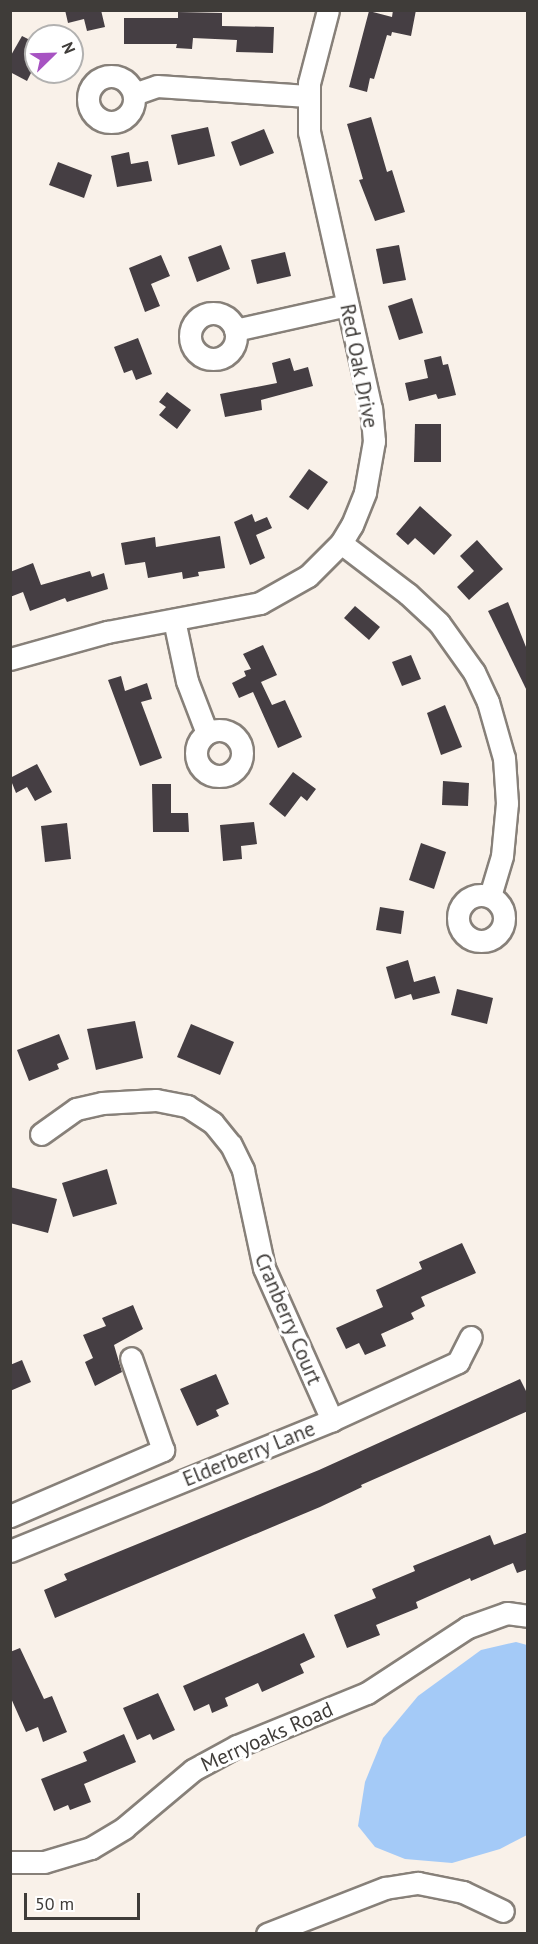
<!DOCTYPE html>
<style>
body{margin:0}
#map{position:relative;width:538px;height:1944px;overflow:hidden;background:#f9f1e9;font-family:"PT Sans",sans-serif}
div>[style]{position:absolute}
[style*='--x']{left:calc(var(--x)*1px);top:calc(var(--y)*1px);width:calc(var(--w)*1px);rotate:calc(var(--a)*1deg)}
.water>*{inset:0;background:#a4caf7}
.building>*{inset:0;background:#453e43}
.roads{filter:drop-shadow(2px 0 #878079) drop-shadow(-2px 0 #878079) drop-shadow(0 2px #878079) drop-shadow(0 -2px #878079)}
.minor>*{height:21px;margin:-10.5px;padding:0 10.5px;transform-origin:10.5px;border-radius:10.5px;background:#fff}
.minor>.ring{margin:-10.5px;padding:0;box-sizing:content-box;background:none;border:21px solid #fff;border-radius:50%}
span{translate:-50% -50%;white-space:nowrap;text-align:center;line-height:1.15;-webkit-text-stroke:6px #fff;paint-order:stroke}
.street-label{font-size:21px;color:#3f3c39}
.frame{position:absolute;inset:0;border:12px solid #3f3c39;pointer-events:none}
.north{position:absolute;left:24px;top:24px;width:60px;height:60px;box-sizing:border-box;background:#fff;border:2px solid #b2b1b0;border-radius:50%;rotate:67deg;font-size:16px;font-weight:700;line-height:24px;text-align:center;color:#3f3c39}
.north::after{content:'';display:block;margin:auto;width:21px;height:27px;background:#a753c2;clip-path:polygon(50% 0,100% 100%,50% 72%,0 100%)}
.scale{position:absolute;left:24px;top:1893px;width:116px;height:27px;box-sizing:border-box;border:3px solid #3f3c39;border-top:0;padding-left:8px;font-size:18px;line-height:21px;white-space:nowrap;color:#3f3c39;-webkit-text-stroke:4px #fff;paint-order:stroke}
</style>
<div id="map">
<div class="water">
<div style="clip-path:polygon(516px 1642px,527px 1645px,527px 1835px,500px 1849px,452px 1863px,405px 1859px,375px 1847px,358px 1826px,365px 1782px,383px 1738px,418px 1696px,481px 1650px)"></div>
</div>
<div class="building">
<div style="clip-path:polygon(65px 10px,101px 10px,105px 27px,87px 31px,84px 19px,68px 23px)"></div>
<div style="clip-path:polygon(393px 10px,416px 10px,411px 36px,392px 32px,391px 36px,387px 35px,374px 79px,370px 78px,367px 92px,349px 87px,369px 11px,392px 17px)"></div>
<div style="clip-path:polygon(178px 12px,222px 13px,222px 26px,274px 27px,273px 53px,236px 52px,237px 40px,193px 38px,192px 49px,176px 48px,177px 44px,124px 44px,124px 18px,178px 18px)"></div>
<div style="clip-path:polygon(22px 36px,36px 43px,36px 63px,27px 81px,10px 72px,10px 57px)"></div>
<div style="clip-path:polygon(371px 117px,387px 172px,392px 170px,405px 212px,375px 221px,359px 180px,363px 179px,347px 124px)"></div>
<div style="clip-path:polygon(208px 127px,215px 156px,178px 165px,171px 135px)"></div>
<div style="clip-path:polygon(264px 129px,274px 153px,240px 166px,231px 142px)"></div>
<div style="clip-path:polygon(129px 152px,131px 164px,148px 161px,152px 181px,117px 187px,111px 156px)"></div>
<div style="clip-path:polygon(58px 162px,92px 175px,84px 198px,49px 185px)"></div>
<div style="clip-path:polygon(221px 245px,230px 269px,197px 282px,188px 257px)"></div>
<div style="clip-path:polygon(399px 245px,406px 280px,383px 284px,376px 249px)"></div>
<div style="clip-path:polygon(285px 252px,291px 276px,257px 284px,251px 260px)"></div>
<div style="clip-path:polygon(161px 255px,170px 276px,151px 284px,160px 306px,145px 312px,129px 268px)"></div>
<div style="clip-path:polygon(412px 298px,423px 333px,399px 340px,388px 306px)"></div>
<div style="clip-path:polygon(138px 338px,152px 374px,136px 380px,132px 370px,124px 373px,114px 347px)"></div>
<div style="clip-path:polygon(441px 356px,443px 365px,448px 364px,456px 395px,438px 399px,436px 394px,409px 401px,405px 383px,428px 378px,424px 360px)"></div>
<div style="clip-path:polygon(290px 358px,294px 371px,308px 367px,313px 386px,261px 400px,262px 410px,225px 417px,220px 394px,277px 383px,272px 363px)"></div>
<div style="clip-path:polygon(167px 392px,191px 410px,177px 429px,159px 415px,166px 407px,159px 402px)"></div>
<div style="clip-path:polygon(415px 424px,441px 424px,441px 462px,414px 462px)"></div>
<div style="clip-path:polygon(309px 469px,328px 482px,308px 510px,289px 497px)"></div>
<div style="clip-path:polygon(420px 506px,452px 535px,434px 555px,415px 538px,408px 545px,396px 534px)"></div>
<div style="clip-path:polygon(252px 514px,255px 522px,267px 517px,272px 528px,256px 535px,265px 558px,250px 565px,234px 522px)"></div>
<div style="clip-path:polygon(220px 536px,225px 568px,198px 572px,199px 576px,183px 579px,182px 572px,148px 578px,145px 562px,125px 565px,121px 543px,155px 537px,156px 547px)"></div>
<div style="clip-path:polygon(477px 540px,503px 569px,469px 600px,457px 587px,474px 571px,460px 556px)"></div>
<div style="clip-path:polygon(33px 563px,41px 585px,90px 571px,92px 577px,104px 573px,108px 589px,67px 602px,65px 598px,30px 611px,23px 592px,10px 597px,10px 572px)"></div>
<div style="clip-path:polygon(508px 602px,528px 652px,528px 693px,488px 611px)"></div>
<div style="clip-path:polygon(355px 606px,380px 627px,369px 640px,344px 618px)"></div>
<div style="clip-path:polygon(263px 645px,277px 675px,261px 682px,272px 705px,285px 700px,302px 737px,278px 748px,253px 692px,239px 698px,232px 683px,246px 676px,244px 671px,251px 669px,243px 654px)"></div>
<div style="clip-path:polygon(411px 655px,421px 679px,402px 686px,392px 662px)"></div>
<div style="clip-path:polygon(121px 676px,125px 691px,147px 683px,152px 699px,141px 702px,162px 758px,140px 766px,108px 680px)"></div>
<div style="clip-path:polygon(445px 705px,462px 747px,441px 755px,427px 713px)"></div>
<div style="clip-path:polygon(37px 764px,52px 792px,35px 801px,27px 787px,16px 793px,10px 778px)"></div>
<div style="clip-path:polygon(293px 772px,316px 789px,307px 801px,301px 796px,285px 817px,269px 804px)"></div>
<div style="clip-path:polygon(443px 781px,469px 783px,468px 806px,442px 805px)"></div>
<div style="clip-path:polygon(152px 784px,171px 784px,171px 813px,188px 813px,189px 832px,153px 832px)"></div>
<div style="clip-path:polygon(254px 822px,257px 844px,241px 846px,242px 859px,223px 861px,220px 825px)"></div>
<div style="clip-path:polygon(67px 823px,71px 859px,45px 862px,41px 826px)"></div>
<div style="clip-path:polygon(421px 843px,446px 852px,434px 889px,409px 880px)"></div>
<div style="clip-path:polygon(380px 907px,404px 911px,401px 934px,376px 930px)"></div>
<div style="clip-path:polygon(408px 960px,414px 982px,435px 976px,440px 993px,413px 1000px,411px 994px,395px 999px,386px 967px)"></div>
<div style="clip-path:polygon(457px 989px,493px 998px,487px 1024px,451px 1015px)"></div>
<div style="clip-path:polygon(135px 1021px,143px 1058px,96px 1070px,87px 1029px)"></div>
<div style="clip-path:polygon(191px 1024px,234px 1042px,220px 1075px,177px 1057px)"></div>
<div style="clip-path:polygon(59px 1034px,69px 1059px,57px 1064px,59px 1069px,29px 1081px,17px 1050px)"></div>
<div style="clip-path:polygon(107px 1169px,117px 1204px,73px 1217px,62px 1183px)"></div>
<div style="clip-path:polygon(10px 1187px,57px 1199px,48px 1233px,10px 1223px)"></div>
<div style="clip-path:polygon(462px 1243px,476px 1273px,421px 1297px,425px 1306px,411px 1313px,414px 1319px,381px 1334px,386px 1346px,365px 1355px,359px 1343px,346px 1349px,336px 1328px,383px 1307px,376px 1290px,422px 1269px,419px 1262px)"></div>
<div style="clip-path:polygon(133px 1305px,143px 1329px,114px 1345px,122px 1372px,95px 1386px,85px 1362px,93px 1358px,83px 1335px,106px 1326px,102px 1318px)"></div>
<div style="clip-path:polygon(22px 1360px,31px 1382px,10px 1391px,10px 1365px)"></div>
<div style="clip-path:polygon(216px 1374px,229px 1404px,216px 1410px,219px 1416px,197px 1426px,180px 1389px)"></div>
<div style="clip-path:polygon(520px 1379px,528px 1395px,528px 1411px,361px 1485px,362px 1487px,320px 1507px,55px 1618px,44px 1590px,67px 1580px,64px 1574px,319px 1470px)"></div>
<div style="clip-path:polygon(528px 1532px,528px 1569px,517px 1573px,513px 1563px,471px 1581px,470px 1578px,416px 1602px,418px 1608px,376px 1625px,380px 1635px,347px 1648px,334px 1615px,376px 1598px,372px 1589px,415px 1571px,413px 1566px,490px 1535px,494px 1545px)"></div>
<div style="clip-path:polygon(304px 1633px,315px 1657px,300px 1664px,304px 1673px,262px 1692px,258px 1683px,225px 1698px,228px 1706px,212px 1713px,209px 1704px,194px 1711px,183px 1686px)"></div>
<div style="clip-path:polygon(20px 1648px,44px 1699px,52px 1696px,67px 1732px,43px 1742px,38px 1727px,26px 1732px,10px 1696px,10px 1652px)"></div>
<div style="clip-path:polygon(158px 1693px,175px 1730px,153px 1740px,150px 1734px,137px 1740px,123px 1708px)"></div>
<div style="clip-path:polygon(124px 1734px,136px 1762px,84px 1784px,91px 1802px,70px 1810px,68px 1805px,54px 1811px,41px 1779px,87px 1761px,83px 1752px)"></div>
</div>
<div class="roads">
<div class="minor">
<div class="ring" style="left:88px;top:76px;width:25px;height:25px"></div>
<div style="--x:134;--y:94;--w:24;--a:-19"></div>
<div style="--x:157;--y:86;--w:151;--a:3.8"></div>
<div class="ring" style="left:190px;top:313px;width:25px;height:25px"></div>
<div style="--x:235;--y:330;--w:115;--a:-12.6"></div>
<div style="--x:341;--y:543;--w:84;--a:37.3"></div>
<div style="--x:408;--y:594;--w:42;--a:43.1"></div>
<div style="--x:439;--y:623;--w:60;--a:54.5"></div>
<div style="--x:474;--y:672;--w:33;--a:65"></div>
<div style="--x:488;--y:702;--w:58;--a:74.1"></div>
<div style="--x:504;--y:758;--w:45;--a:86.2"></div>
<div style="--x:507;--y:803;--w:53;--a:95.4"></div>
<div style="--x:502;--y:856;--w:42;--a:106.7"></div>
<div style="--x:174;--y:620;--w:62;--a:78"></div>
<div style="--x:187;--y:681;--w:56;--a:69"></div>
<div style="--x:10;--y:659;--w:101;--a:-15.6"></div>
<div style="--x:107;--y:632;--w:156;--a:-10.7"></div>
<div style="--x:260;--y:603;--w:55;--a:-29.4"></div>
<div style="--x:308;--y:576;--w:47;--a:-45"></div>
<div style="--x:341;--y:543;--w:21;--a:-59"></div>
<div style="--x:352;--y:525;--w:35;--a:-68"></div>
<div style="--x:365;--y:492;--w:52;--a:-80"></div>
<div style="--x:374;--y:441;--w:32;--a:-95"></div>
<div style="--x:371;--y:409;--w:284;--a:-102.6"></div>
<div style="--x:309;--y:132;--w:49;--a:-90"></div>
<div style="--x:309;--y:83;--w:75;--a:-75.4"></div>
<div class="ring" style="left:196px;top:730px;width:25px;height:25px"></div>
<div class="ring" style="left:458px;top:895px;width:25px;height:25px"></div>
<div style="--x:41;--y:1134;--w:43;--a:-35.5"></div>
<div style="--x:76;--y:1109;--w:27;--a:-13"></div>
<div style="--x:102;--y:1103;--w:54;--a:-3.2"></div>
<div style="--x:156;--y:1100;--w:32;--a:11"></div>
<div style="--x:187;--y:1106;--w:31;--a:33"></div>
<div style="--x:213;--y:1123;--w:28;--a:51"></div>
<div style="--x:231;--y:1145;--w:28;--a:64"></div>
<div style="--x:243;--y:1170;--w:100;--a:77.9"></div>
<div style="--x:264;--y:1268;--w:167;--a:65.9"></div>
<div style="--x:10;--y:1516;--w:167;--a:-23.3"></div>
<div style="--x:163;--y:1450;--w:97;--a:-109.2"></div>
<div style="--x:10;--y:1551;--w:348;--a:-22.1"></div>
<div style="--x:332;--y:1420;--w:139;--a:-24.7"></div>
<div style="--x:458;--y:1362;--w:28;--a:-63"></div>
<div style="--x:12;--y:1862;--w:32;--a:0"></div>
<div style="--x:44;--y:1862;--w:49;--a:-16.6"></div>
<div style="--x:91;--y:1848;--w:39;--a:-31"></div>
<div style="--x:124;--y:1828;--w:90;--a:-40"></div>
<div style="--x:193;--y:1770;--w:50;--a:-28.6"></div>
<div style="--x:237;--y:1746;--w:140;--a:-22.2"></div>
<div style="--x:367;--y:1693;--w:121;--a:-33.2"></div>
<div style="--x:468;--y:1627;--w:41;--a:-19.7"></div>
<div style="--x:507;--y:1613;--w:21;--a:8"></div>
<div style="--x:267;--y:1934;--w:127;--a:-21.3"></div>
<div style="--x:385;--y:1888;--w:33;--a:-9"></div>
<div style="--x:418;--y:1883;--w:46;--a:11.3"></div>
<div style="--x:463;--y:1892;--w:44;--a:25.4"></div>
</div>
</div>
<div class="street-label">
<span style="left:359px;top:366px;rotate:79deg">Red Oak Drive</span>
<span style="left:288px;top:1319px;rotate:67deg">Cranberry Court</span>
<span style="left:249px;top:1454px;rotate:-22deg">Elderberry Lane</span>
<span style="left:267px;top:1737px;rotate:-24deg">Merryoaks Road</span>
</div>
<div class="frame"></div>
<div class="north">N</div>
<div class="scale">50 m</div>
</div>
